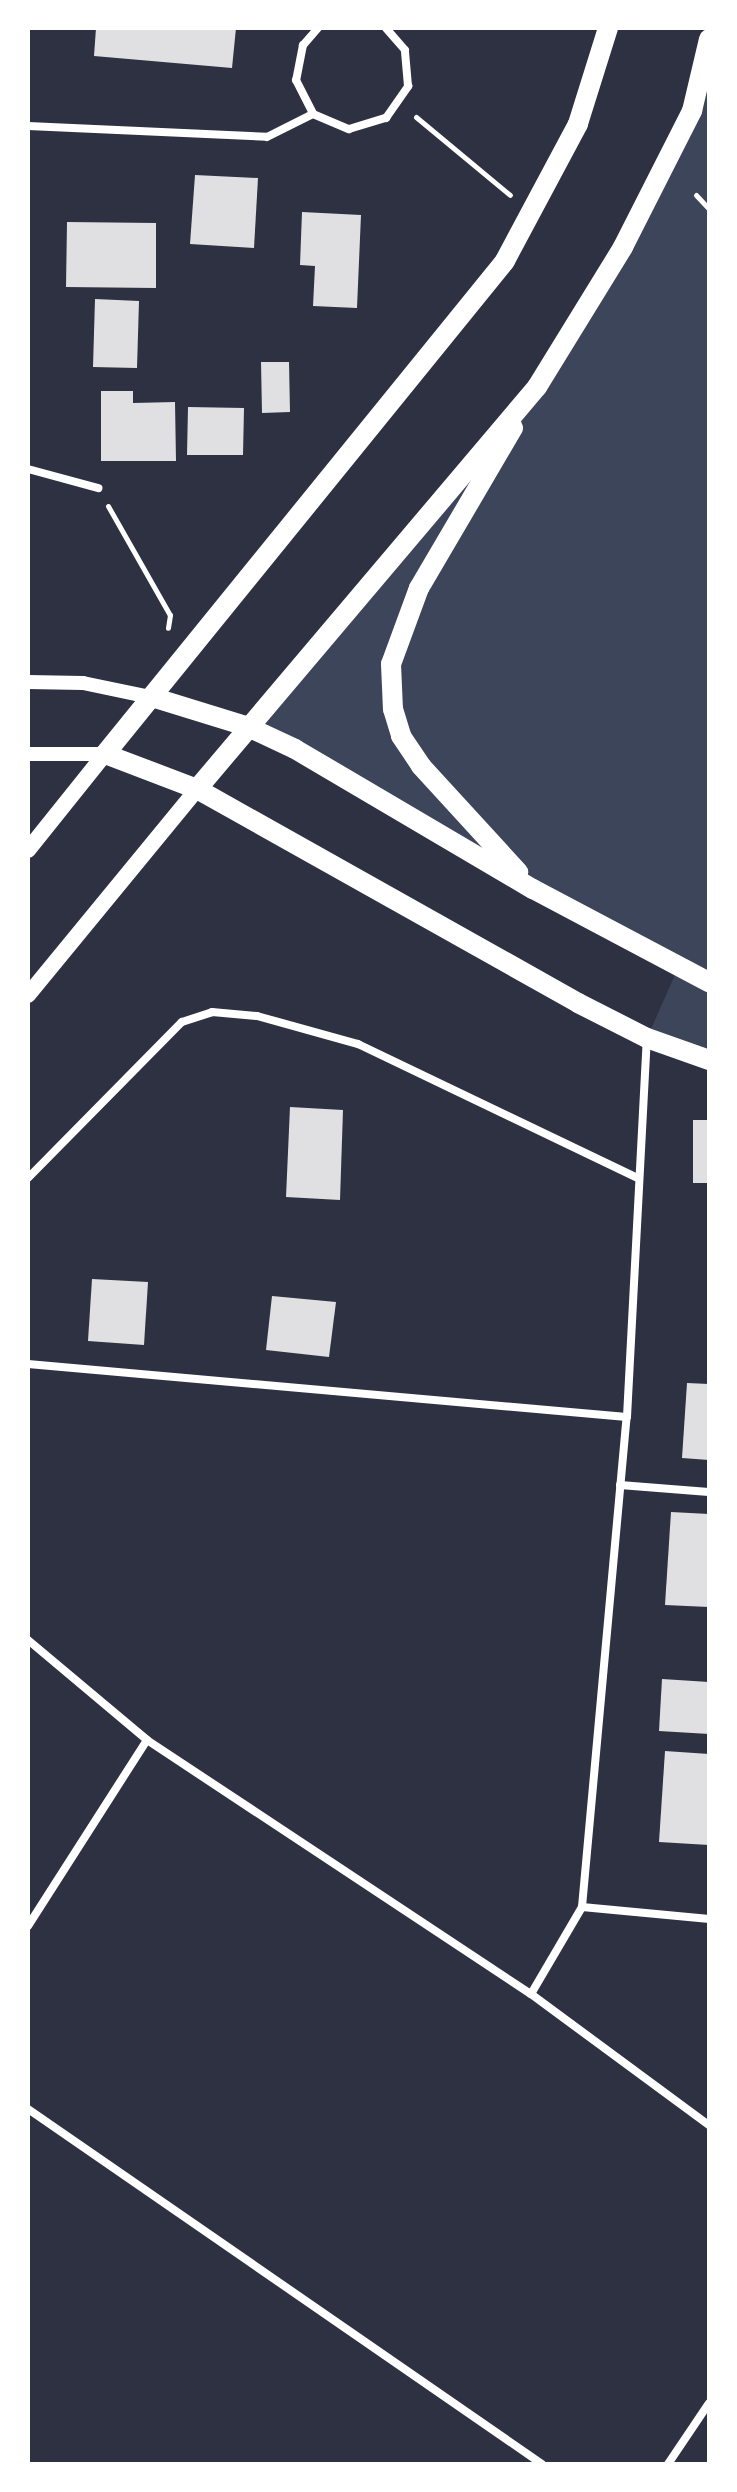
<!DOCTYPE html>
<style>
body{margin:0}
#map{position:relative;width:737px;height:2492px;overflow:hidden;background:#2d3142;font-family:"Fira Sans Condensed",sans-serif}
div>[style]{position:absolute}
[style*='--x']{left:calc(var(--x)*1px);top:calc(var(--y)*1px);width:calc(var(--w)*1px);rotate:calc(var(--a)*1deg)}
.green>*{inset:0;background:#3c4559}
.building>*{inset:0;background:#e0e0e3}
.path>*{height:5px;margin:-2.5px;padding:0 2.5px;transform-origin:2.5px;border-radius:2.5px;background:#fff}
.minor>*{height:8px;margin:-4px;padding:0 4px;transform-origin:4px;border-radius:4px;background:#fff}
.tertiary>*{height:14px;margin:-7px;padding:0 7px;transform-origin:7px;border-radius:7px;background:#fff}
.secondary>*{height:16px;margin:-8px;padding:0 8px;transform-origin:8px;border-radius:8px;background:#fff}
.primary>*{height:20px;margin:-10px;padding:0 10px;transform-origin:10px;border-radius:10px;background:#fff}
span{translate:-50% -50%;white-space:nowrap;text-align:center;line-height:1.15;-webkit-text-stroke:6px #fff;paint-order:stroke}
.frame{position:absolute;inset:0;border:30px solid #fff;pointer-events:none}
</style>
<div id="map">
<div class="green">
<div style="clip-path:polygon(709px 39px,709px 1060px,647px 1038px,678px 968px,246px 726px,537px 387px,692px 111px)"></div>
</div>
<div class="building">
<div style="clip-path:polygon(96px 28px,236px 28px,232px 68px,94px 56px)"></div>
<div style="clip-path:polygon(195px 175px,258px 178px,254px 248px,190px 244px)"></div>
<div style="clip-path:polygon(302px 212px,361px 215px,357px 308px,313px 306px,315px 266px,300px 265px)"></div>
<div style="clip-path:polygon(67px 222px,156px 223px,156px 288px,66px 287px)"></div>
<div style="clip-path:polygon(95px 299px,139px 301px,137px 368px,93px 367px)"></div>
<div style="clip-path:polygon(261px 362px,289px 362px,290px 412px,262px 413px)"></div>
<div style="clip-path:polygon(101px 391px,133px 391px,133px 403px,175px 402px,176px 461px,101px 461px)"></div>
<div style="clip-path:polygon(188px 407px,244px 408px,243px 455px,187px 455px)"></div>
<div style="clip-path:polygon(290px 1107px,343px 1110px,340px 1200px,286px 1197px)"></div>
<div style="clip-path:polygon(693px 1120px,709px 1120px,709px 1183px,693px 1183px)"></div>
<div style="clip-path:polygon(92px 1279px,148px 1282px,144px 1345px,88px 1341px)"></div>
<div style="clip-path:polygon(272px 1296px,336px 1302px,329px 1357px,266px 1350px)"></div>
<div style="clip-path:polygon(687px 1383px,709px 1384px,709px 1460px,682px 1458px)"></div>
<div style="clip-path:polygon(671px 1512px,709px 1514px,709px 1607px,665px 1605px)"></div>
<div style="clip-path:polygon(662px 1679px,709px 1682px,709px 1734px,659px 1731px)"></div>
<div style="clip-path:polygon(665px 1751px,709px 1754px,709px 1845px,659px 1842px)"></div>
</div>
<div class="path">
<div style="--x:416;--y:117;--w:122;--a:39.7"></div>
<div style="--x:696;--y:195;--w:19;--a:47"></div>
<div style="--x:108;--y:506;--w:125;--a:60.4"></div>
<div style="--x:170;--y:615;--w:13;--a:99"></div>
</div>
<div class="minor">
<div style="--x:318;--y:28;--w:23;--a:131"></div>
<div style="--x:303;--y:45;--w:36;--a:101"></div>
<div style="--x:296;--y:80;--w:38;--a:63"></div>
<div style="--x:313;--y:114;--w:39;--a:23"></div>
<div style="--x:349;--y:129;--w:39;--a:-17"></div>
<div style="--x:386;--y:118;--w:39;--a:-55"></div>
<div style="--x:408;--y:86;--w:36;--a:-95"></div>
<div style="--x:405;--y:50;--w:29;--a:-131"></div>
<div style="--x:28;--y:126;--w:239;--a:2.6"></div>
<div style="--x:267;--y:137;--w:51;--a:-26.6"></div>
<div style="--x:28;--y:469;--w:73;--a:15.2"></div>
<div style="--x:28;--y:1178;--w:219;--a:-45.4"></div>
<div style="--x:182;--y:1022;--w:32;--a:-18"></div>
<div style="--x:212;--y:1012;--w:45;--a:5.1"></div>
<div style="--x:257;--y:1016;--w:105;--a:15.5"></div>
<div style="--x:358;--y:1044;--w:308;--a:25.6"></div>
<div style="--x:28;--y:1364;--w:601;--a:5.06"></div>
<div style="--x:620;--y:1485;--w:89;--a:4.5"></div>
<div style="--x:28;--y:1640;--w:155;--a:40"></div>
<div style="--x:147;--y:1740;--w:460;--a:33.5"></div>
<div style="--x:531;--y:1994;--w:221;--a:36.4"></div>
<div style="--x:582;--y:1907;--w:128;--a:5.4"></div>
<div style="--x:28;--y:1926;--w:221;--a:-57.4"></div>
<div style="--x:531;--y:1994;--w:101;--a:-59.6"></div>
<div style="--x:582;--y:1907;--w:492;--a:-84.8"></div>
<div style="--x:627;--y:1417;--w:379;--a:-87"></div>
<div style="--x:28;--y:2109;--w:625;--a:34.63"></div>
<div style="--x:668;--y:2464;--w:73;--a:-56.1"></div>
</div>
<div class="tertiary">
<div style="--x:28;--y:682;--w:55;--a:1"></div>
<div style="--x:83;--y:683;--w:74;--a:11.8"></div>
<div style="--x:28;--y:754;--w:77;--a:0"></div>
</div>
<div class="secondary">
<div style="--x:28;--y:850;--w:123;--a:-51.3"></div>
<div style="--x:28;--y:995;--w:266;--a:-50.6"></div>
</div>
<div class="primary">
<div style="--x:608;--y:28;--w:101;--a:107.4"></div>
<div style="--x:578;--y:124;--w:155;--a:118.1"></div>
<div style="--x:505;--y:261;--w:635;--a:129.05"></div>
<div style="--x:105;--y:754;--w:98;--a:20.8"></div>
<div style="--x:197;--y:789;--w:437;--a:29.3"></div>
<div style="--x:578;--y:1003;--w:77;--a:26.9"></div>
<div style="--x:647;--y:1038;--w:66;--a:19.5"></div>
<div style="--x:513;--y:428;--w:186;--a:120.4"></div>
<div style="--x:419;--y:588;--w:81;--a:110.2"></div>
<div style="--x:391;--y:664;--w:45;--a:87.5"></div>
<div style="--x:393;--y:709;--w:28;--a:73"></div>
<div style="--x:401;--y:736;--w:36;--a:56"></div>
<div style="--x:421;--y:766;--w:144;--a:47.5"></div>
<div style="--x:155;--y:698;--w:95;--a:17.1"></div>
<div style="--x:246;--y:726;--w:54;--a:25.1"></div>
<div style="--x:295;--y:749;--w:276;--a:30.5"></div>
<div style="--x:533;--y:889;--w:199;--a:27.9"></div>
<div style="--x:197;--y:789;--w:527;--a:-49.78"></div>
<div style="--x:537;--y:387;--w:164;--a:-58.4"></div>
<div style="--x:623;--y:247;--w:153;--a:-63.1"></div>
<div style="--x:692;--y:111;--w:74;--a:-76.7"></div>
</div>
<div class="frame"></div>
</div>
